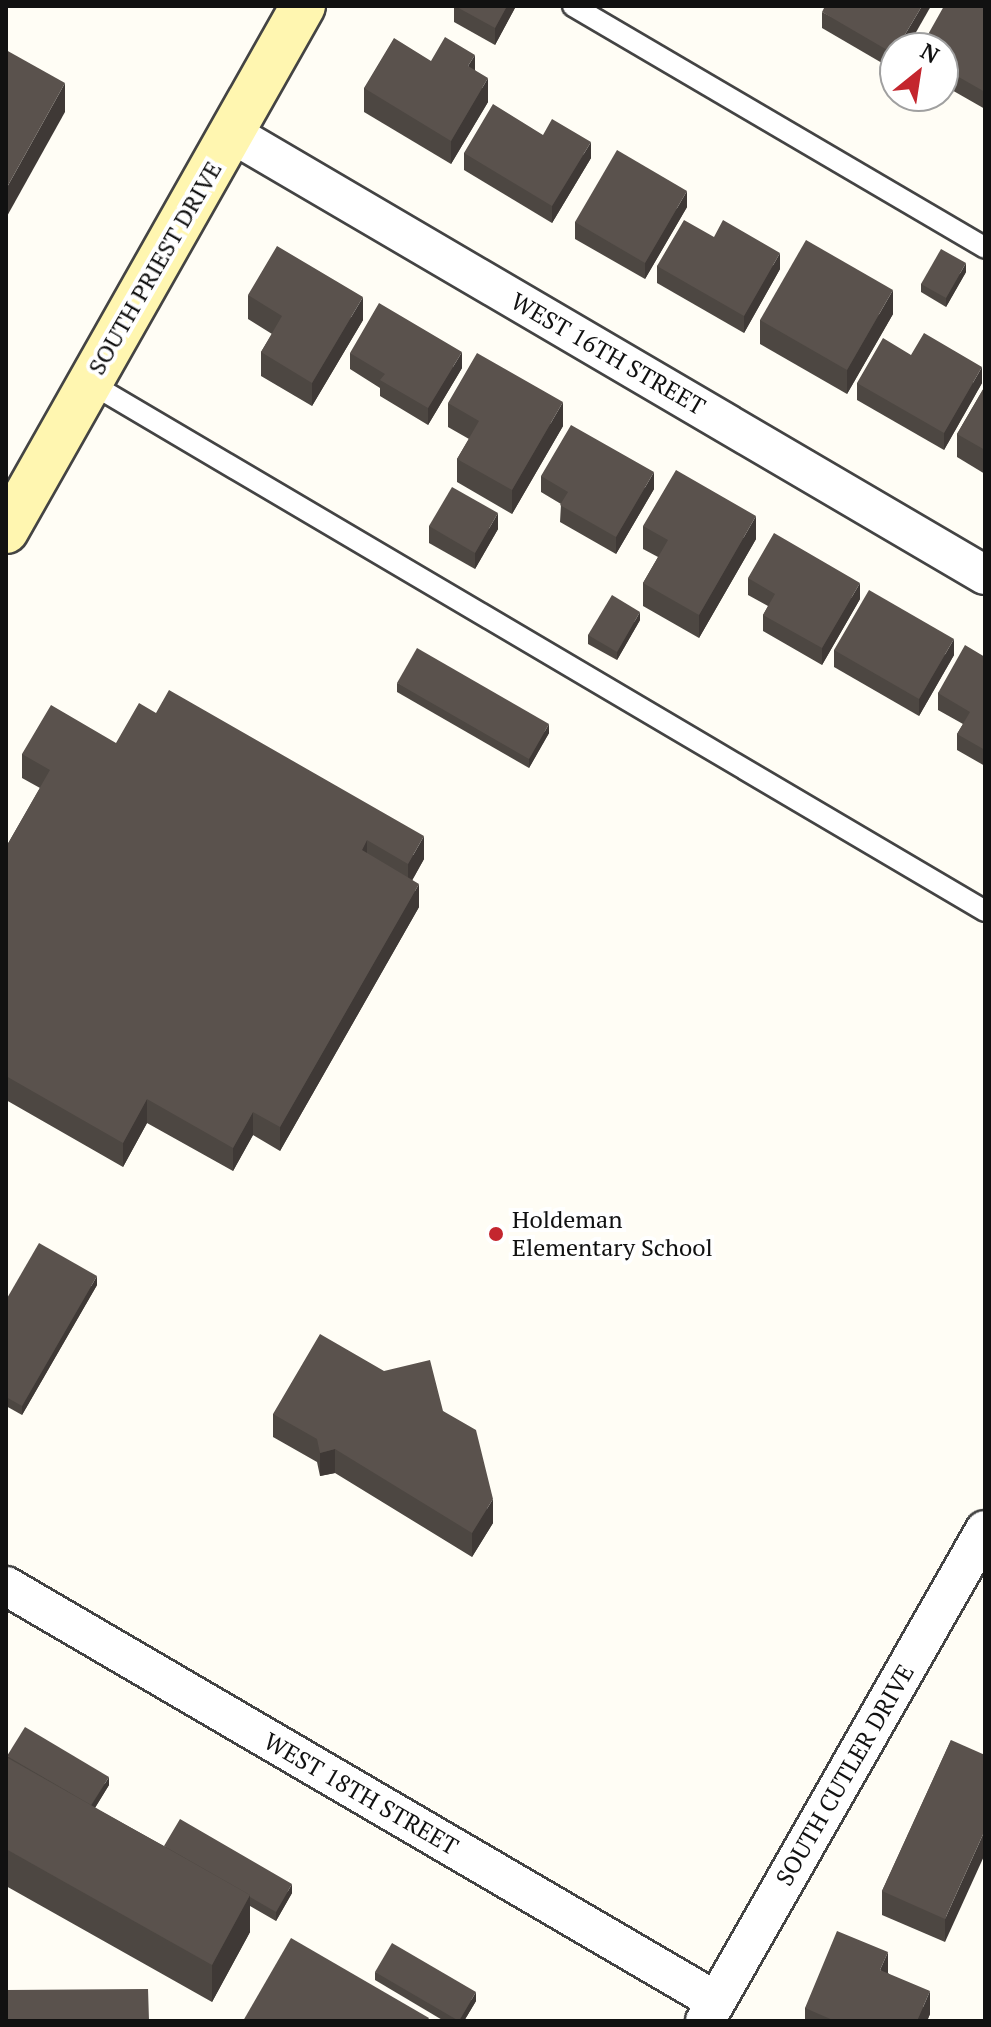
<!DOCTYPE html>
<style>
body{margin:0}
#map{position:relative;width:991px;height:2027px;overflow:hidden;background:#fffdf5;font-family:"PT Serif",serif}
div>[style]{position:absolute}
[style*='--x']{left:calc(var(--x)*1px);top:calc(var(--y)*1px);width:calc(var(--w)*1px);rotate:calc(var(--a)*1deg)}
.roads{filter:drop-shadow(2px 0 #444) drop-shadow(-2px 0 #444) drop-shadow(0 2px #444) drop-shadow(0 -2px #444)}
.service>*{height:20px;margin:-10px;padding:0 10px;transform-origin:10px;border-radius:10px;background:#fff}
.minor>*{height:38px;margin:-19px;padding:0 19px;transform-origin:19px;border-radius:19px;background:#fff}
.secondary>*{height:44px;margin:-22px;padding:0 22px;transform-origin:22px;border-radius:22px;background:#fff6b0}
.wall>*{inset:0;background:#4d4742}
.shaded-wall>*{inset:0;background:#3f3936}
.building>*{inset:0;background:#5a524d}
.dots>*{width:22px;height:22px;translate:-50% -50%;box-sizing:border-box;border:4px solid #fff;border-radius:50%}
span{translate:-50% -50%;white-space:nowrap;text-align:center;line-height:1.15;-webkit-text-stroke:8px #fff;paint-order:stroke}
.street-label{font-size:24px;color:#111}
.poi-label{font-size:24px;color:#111}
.left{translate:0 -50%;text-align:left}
.frame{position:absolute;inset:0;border:8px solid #111;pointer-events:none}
.north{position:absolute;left:879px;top:32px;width:80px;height:80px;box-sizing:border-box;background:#fff;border:2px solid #a0a0a0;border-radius:50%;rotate:30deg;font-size:22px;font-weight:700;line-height:32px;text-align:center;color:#111}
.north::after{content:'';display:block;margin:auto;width:28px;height:36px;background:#c4262e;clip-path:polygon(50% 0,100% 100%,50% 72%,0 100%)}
</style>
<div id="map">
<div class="roads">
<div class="service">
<div style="--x:573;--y:6;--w:478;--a:30.4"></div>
<div style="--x:90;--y:383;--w:1039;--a:30.54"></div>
</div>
<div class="minor">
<div style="--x:231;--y:133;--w:874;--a:30.38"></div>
<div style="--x:6;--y:1586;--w:822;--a:30.31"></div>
<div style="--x:705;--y:2021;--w:565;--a:-60.31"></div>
</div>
<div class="secondary">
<div style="--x:6;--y:531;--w:603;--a:-60.5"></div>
</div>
</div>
<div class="wall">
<div style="clip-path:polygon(454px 6px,516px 6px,495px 45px,454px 22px)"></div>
<div style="clip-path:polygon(985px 6px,985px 109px,943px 85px,943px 48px,926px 48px,926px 38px)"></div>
<div style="clip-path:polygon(822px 12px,895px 48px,894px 70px,822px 28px)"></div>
<div style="clip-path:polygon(475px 70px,488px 102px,451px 164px,364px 112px,364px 88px)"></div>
<div style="clip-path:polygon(543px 135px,591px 158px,552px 223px,464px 170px,464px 153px)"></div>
<div style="clip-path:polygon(687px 207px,645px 279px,575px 239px,575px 222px)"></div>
<div style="clip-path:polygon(714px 237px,780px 269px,744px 333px,657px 283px,657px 266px)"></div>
<div style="clip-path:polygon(966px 272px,946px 307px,921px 292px,921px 284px)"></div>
<div style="clip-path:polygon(248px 295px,363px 320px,312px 406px,261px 376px,261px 352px,272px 334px,248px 319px)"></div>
<div style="clip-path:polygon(893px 314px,847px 394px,760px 344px,760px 320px)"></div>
<div style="clip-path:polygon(350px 353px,462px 368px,428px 425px,380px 396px,380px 388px,350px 369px)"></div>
<div style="clip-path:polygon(857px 383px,982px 383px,944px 450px,857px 400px)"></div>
<div style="clip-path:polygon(985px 386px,985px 474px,957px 457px,957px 434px)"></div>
<div style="clip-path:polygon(448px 403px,563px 426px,512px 514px,457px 482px,457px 459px,469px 439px,448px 427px)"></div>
<div style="clip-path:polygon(541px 476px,654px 489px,616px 554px,560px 522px,561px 504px,541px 492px)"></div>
<div style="clip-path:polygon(429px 526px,498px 529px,475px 569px,429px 543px)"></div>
<div style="clip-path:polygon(643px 526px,756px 539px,699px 638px,643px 606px,643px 583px,658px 557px,643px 549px)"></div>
<div style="clip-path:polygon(748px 578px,860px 599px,822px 665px,763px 631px,763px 615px,768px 606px,748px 595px)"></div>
<div style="clip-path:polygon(640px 620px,617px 660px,588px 644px,588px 635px)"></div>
<div style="clip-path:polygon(834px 650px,954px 655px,919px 716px,834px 667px)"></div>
<div style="clip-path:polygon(985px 657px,985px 766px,957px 750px,957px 734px,963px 724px,938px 710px,938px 693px)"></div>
<div style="clip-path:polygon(397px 683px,549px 733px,529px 768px,397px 692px)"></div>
<div style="clip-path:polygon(116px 743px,424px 859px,412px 880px,419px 907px,280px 1151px,253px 1135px,233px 1171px,147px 1123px,123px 1167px,6px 1100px,6px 847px,40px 788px,22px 778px,22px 754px)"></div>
<div style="clip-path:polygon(97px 1285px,22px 1415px,6px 1406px,6px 1300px)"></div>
<div style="clip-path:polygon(443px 1411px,493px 1523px,472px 1557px,335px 1473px,320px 1476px,317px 1462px,273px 1437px,273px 1414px)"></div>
<div style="clip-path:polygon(951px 1740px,945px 1942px,882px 1915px,882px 1891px)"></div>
<div style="clip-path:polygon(7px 1756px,109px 1785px,95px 1808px,164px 1846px,292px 1893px,276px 1921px,250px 1906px,250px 1932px,212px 2002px,6px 1886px,6px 1757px,7px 1758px)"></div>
<div style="clip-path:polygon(375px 1972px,476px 2001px,464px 2021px,444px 2021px,375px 1980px)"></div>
<div style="clip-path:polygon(888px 1973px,930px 2014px,927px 2021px,805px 2021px,805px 2008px)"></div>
</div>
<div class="shaded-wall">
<div style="clip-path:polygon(507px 6px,516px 6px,495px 45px,495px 28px)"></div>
<div style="clip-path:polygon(922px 6px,931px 6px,907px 48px,897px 48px)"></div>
<div style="clip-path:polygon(475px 55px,475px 78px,468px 66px)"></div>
<div style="clip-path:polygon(488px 78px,488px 102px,451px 164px,451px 141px)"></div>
<div style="clip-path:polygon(65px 83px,65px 112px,6px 218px,6px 189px)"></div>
<div style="clip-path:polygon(591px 142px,591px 158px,552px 223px,552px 206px)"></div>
<div style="clip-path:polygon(687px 191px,687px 207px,645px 279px,645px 263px)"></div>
<div style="clip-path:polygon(780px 253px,780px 269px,744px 333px,744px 316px)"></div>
<div style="clip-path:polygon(966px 263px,966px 272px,946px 307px,946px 298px)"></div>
<div style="clip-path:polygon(893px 290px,893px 314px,847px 394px,847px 370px)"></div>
<div style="clip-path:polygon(363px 297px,363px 320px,312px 406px,312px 383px)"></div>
<div style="clip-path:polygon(462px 352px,462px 368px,428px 425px,428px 408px)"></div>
<div style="clip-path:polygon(982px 367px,982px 383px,944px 450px,944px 433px)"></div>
<div style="clip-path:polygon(563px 402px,563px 426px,512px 514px,512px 490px)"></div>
<div style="clip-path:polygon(654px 472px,654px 489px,616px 554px,616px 537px)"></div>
<div style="clip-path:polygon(498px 513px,498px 529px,475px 569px,475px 553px)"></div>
<div style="clip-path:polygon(756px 516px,756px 539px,699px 638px,699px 615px)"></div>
<div style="clip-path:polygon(860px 583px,860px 599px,822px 665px,822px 648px)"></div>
<div style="clip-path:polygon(640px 612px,640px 620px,617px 660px,617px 652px)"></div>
<div style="clip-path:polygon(954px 639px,954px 655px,919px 716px,919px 699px)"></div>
<div style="clip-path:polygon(549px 724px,549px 733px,529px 768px,529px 759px)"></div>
<div style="clip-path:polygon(424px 836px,424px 859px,408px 888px,408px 864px)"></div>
<div style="clip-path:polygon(367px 840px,367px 864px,362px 850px)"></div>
<div style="clip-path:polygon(419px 884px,419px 907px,280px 1151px,280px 1127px)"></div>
<div style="clip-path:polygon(147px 1099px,147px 1123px,123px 1167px,123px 1143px)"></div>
<div style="clip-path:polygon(253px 1112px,253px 1135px,233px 1171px,233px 1148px)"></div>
<div style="clip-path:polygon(97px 1276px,97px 1285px,22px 1415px,22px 1406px)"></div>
<div style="clip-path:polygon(335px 1449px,335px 1473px,320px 1476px,320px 1453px)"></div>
<div style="clip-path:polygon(493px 1499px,493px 1523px,472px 1557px,472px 1533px)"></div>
<div style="clip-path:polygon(109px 1777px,109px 1785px,91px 1814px,91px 1806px)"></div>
<div style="clip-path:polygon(985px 1830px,985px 1854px,945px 1942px,945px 1919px)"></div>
<div style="clip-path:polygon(292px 1884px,292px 1893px,276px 1921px,276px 1912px)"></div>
<div style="clip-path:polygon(250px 1895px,250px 1932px,212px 2002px,212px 1965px)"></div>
<div style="clip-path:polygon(888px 1952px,888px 1976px,880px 1970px)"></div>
<div style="clip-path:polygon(930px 1991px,930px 2014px,927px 2021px,917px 2021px)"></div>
<div style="clip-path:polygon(476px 1992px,476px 2001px,464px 2021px,459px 2021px)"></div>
</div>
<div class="building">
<div style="clip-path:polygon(455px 6px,507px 6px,495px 28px)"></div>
<div style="clip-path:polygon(825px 6px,922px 6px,897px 48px,895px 48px,894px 54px,822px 12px)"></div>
<div style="clip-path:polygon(944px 6px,985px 6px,985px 92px,943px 68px,943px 65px,950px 52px,926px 38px)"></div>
<div style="clip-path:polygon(445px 37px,475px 55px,468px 66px,488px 78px,451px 141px,364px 88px,394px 38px,431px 61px)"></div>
<div style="clip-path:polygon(6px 50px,65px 83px,6px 189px)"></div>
<div style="clip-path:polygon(493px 104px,543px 135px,552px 119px,591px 142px,552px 206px,464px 153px)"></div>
<div style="clip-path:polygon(617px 150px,687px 191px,645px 263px,575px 222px)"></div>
<div style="clip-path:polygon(684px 220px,714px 237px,723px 220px,780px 253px,744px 316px,657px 266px)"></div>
<div style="clip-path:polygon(806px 240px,893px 290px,847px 370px,760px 320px)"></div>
<div style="clip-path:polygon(277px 246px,363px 297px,312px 383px,261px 352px,282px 316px,248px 295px)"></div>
<div style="clip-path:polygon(941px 249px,966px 263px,946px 298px,921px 284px)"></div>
<div style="clip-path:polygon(379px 303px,462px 352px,428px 408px,380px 380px,385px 374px,350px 353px)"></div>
<div style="clip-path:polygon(924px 333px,982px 367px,944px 433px,857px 383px,883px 338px,911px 355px)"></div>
<div style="clip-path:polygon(477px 353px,563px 402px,512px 490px,457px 459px,479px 421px,448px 403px)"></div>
<div style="clip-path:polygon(985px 386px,985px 450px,957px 434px)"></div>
<div style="clip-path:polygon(571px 425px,654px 472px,616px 537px,560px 505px,568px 492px,541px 476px)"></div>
<div style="clip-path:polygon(676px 470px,756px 516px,699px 615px,643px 583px,668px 540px,643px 526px)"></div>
<div style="clip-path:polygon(452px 487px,498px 513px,475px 553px,429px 526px)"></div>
<div style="clip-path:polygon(774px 533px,860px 583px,822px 648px,763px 615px,775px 594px,748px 578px)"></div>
<div style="clip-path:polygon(869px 590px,954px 639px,919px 699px,834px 650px)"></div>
<div style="clip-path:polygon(612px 595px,640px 612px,617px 652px,588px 635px)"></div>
<div style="clip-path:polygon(965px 645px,985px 657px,985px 750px,957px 734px,970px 712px,938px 693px)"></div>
<div style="clip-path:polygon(417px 648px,549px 724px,529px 759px,397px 683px)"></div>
<div style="clip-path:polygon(169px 690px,424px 836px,408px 864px,367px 840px,362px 850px,419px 884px,280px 1127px,253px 1112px,233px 1148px,147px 1099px,123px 1143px,6px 1076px,6px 847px,50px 770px,22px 754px,51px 705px,116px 743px,139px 703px,156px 713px)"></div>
<div style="clip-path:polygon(39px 1243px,97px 1276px,22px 1406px,6px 1397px,6px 1300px)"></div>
<div style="clip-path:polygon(320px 1334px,384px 1371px,430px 1360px,443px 1411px,476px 1430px,493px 1499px,472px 1533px,335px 1449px,320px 1453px,317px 1439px,273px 1414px)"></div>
<div style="clip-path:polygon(25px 1727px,109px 1777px,91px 1805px,7px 1756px)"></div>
<div style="clip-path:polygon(951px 1740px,985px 1755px,985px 1830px,945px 1919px,882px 1891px)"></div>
<div style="clip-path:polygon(6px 1757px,250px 1895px,212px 1965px,6px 1849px)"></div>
<div style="clip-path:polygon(180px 1819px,292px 1884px,276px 1912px,250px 1897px,250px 1895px,164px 1846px)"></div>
<div style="clip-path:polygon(837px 1931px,888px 1952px,880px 1970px,930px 1991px,917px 2021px,835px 2021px,805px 2008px)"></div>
<div style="clip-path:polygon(291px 1938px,429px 2018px,427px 2021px,243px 2021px)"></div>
<div style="clip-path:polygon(392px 1943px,476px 1992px,459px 2021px,375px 1972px)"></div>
<div style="clip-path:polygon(148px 1989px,149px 2021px,6px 2021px,6px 1990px)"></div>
</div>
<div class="dots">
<div style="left:496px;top:1234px;background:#c4262e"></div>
</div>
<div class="street-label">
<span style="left:155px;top:268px;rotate:-60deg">SOUTH PRIEST DRIVE</span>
<span style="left:608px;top:354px;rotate:30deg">WEST 16TH STREET</span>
<span style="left:845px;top:1775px;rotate:-60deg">SOUTH CUTLER DRIVE</span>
<span style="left:361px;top:1794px;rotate:30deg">WEST 18TH STREET</span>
</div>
<div class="poi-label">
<span class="left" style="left:512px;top:1234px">Holdeman<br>Elementary School</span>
</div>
<div class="frame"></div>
<div class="north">N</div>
</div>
